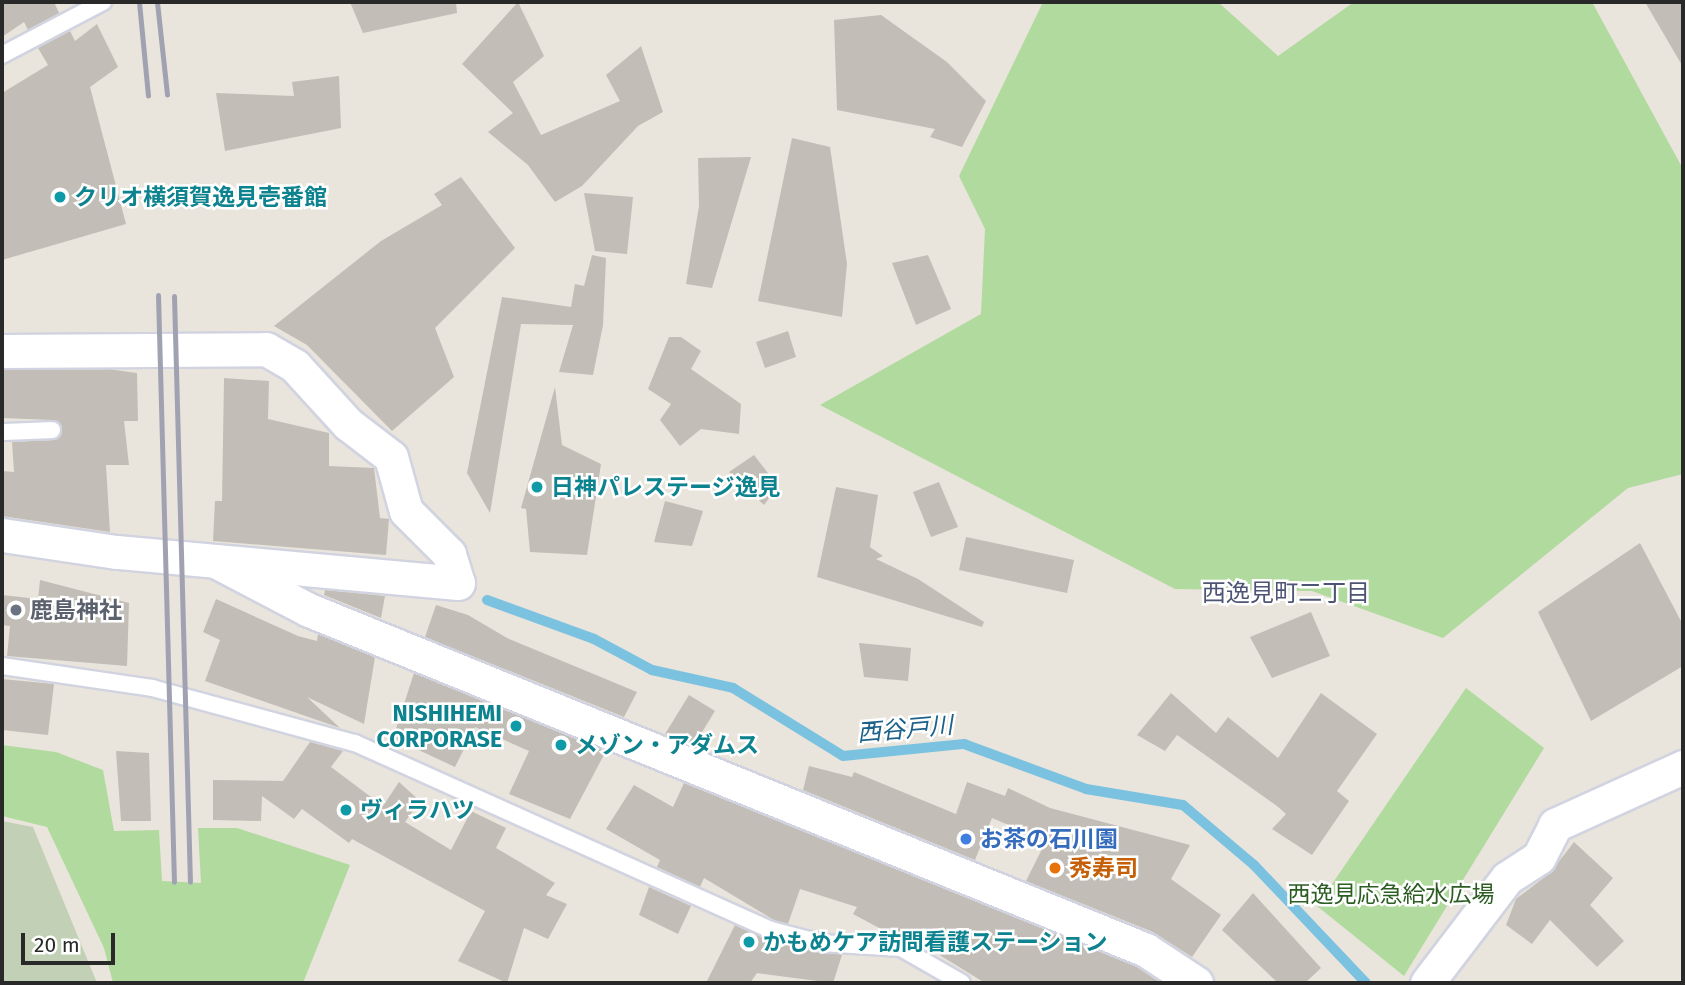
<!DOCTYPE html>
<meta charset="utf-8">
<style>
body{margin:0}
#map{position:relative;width:1685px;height:985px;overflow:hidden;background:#e9e4dc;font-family:"Fira Sans","Noto Sans JP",sans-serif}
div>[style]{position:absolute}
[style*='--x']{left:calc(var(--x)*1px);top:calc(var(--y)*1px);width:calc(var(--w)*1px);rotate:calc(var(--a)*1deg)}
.green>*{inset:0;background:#b1da9e}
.cemetery>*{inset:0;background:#c2d1b5}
.stream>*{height:10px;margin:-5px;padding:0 5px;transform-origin:5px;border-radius:5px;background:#7ac2e0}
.building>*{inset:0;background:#c2beb7}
.roads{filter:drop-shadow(2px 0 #d1d4e0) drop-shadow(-2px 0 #d1d4e0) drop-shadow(0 2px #d1d4e0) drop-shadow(0 -2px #d1d4e0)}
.lane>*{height:16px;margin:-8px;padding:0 8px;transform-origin:8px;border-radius:8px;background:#fff}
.street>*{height:33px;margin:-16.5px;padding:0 16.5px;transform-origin:16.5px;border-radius:16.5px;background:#fff}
.rail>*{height:5px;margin:-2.5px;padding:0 2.5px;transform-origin:2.5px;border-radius:2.5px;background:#a0a2b1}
.dots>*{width:19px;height:19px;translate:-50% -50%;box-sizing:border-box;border:4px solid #fff;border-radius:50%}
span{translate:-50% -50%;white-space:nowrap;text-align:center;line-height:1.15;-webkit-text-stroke:5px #fff;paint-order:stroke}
.culture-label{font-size:23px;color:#0d838f;font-weight:700}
.left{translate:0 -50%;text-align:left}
.right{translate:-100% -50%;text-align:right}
.worship-label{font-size:23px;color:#5b616d;font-weight:700}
.shop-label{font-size:23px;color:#366cbe;font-weight:700}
.food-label{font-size:23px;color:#c56008;font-weight:700}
.park-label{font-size:23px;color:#2c5d22}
.neighbourhood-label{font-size:24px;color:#4e5474}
.water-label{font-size:24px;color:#1c6189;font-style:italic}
.frame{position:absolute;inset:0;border:4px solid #292929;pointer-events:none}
.scale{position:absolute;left:21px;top:933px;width:94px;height:32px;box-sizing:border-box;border:4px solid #292929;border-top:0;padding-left:9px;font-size:21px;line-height:24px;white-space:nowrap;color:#292929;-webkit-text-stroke:5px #fff;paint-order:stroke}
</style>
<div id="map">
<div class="green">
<div style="clip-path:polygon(1043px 2px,1218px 2px,1278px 56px,1354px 2px,1592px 2px,1683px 169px,1683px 474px,1628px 488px,1443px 638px,1312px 591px,1175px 589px,820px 405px,981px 314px,985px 229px,959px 176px)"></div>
<div style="clip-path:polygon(1466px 688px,1544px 748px,1404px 976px,1317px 906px)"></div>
<div style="clip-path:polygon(2px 745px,56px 752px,103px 770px,114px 831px,159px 830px,162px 881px,201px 883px,198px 828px,237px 828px,350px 865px,303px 983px,113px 983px,104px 948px,47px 827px,2px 816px)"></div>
</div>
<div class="cemetery">
<div style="clip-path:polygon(2px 821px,33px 827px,97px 983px,2px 983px)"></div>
</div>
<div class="stream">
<div style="--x:487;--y:600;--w:114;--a:20"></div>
<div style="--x:594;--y:639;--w:66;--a:28.1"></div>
<div style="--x:652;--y:670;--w:83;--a:12.5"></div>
<div style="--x:733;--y:688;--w:129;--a:31.7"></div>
<div style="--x:843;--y:756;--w:122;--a:-5.7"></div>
<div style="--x:964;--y:744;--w:130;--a:20.2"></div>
<div style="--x:1086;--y:789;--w:98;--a:9.4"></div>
<div style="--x:1183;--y:805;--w:93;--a:40.2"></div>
<div style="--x:1254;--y:865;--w:163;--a:46.5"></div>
</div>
<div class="building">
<div style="clip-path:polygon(2px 2px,54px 2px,59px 13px,28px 30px,24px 22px,2px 37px)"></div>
<div style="clip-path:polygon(350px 2px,456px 2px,457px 13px,363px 33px)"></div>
<div style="clip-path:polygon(518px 2px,544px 56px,513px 82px,541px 135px,620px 101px,606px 75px,641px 46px,663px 112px,638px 126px,582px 186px,555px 202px,528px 165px,488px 132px,513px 113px,462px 64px)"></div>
<div style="clip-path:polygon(1645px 2px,1683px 2px,1683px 67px)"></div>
<div style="clip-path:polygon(881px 15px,947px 62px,986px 101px,962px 147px,930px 137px,935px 129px,837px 110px,834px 20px)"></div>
<div style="clip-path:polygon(97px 24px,118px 67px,90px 87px,126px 224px,2px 260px,2px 93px,48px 65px,38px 48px,70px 31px,75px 41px)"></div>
<div style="clip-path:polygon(339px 76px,341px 128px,225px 151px,216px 93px,294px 96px,292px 82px)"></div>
<div style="clip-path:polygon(792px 138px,830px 147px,847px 264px,842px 317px,758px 301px)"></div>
<div style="clip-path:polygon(751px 157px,712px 288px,686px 284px,699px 206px,698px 158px)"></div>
<div style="clip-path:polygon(461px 177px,515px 248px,435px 328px,454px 377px,392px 431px,307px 345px,274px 326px,381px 241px,442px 205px,434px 194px)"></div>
<div style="clip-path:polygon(584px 193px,633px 197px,627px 254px,595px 251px)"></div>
<div style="clip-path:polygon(592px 255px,606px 258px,603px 325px,593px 375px,559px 372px,573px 325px,521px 324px,490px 513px,467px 473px,502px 297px,571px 307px,575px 284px,584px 286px)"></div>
<div style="clip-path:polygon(928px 255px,951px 309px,916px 325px,892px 263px)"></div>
<div style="clip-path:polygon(788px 331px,796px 357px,765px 368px,756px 342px)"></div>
<div style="clip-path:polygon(669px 337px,681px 337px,701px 351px,691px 369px,741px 404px,739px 434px,701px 429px,680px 446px,660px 420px,671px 404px,648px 389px)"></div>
<div style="clip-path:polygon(108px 369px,137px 373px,138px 421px,124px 421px,129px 465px,106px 465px,110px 532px,2px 516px,2px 471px,14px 472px,12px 442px,53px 440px,62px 430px,52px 420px,2px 418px,2px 370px)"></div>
<div style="clip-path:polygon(224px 378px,269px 381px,268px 419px,329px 433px,329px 466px,374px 468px,380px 518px,389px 519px,386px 555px,213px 541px,215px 501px,222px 501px)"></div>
<div style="clip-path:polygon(555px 387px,562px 445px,601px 464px,587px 555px,530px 552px,526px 509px,521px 508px)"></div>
<div style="clip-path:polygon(754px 455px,778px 486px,764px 505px,729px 472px)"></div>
<div style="clip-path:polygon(939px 482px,958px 527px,931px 537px,913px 492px)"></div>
<div style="clip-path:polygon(836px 487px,878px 495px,870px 547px,883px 556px,876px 559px,918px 579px,984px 622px,982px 627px,817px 577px)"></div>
<div style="clip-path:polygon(665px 501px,703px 511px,692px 546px,654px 542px)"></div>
<div style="clip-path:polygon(966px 537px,1074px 560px,1067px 593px,959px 570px)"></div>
<div style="clip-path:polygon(1640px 543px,1683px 625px,1683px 666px,1591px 721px,1538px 612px)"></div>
<div style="clip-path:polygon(40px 580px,129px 603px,127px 666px,7px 656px,10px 626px,2px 625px,2px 595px,38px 599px)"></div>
<div style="clip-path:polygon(325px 590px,385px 596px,381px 618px,324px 595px)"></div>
<div style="clip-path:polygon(216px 599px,298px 636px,317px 641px,318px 634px,375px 657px,364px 724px,307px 697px,340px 728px,205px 681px,220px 640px,203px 632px)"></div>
<div style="clip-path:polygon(436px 605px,468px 615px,507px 638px,637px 692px,624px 717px,425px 637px)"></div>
<div style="clip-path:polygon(1311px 612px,1330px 656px,1272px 678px,1250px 637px)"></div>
<div style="clip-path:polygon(859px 643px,911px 648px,908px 681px,864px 677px)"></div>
<div style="clip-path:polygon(414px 673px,606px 751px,570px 819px,509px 794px,529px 751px,475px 727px,455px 767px,393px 738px)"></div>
<div style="clip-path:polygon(2px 679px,54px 684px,48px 735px,2px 730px)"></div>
<div style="clip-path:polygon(1171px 693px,1216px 733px,1228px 717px,1278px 758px,1321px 693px,1377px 734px,1337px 791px,1349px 801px,1312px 855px,1272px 829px,1286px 814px,1277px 806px,1177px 735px,1165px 751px,1137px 735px)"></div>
<div style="clip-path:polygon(689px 695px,715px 711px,694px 745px,665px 734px)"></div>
<div style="clip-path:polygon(310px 742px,343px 751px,331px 767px,383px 806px,399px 782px,420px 801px,405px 822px,451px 850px,471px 811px,506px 828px,496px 848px,555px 883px,546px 895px,567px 904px,548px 939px,524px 928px,507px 983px,458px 961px,485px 911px,352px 839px,349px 843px,302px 809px,294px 819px,262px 796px,261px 821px,213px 820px,213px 780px,283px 781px)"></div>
<div style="clip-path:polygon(116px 751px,149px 753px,151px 821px,121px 821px)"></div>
<div style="clip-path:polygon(809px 766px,852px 777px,854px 772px,956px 814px,967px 782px,1005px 796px,1008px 788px,1050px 808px,1190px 845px,1171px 879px,1221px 915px,1192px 957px,1153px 932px,1026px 881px,1046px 841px,992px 818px,975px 860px,803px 790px)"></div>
<div style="clip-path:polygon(684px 783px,1137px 967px,1161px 983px,985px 983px,907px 935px,896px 937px,853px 914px,857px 907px,800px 889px,788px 924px,774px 920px,704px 878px,700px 887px,657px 867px,660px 860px,606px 829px,634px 785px,673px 807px)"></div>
<div style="clip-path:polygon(1574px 842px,1613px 878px,1590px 905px,1624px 941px,1597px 967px,1550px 920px,1532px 944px,1506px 925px,1516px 899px,1550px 873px)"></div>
<div style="clip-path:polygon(649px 887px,691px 906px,678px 934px,639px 915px)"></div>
<div style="clip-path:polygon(1253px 893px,1321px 968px,1305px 983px,1278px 983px,1222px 930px)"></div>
<div style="clip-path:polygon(735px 925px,768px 940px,842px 955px,833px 983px,757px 973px,750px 983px,706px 983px)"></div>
</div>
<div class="roads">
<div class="lane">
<div style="--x:2;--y:55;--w:114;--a:-27.7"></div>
<div style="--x:2;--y:432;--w:50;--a:-2.3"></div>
<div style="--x:2;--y:666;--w:152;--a:8.3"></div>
<div style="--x:152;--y:688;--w:210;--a:15.2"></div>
<div style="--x:355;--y:743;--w:456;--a:24.2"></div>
<div style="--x:771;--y:930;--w:52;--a:14.6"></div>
<div style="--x:821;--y:943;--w:80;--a:3.6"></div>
<div style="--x:901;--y:948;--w:70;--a:29.8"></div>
</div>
<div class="street">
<div style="--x:2;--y:351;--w:264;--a:-0.4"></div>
<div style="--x:266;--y:349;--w:34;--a:30"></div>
<div style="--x:295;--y:366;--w:79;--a:47.6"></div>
<div style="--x:348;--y:424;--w:54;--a:37.5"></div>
<div style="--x:391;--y:457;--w:56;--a:74.5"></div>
<div style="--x:406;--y:511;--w:61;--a:45"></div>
<div style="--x:449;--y:554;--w:30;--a:73"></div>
<div style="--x:458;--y:583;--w:343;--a:-174.8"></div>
<div style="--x:116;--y:552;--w:115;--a:-171.5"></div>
<div style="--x:217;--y:562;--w:104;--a:27.6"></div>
<div style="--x:309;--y:610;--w:903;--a:22.11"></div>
<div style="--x:1146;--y:950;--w:60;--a:33.4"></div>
<div style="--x:1427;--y:983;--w:132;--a:-52.7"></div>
<div style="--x:1507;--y:878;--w:38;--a:-33"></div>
<div style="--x:1539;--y:857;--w:36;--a:-63"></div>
<div style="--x:1555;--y:825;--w:141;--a:-24.4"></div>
</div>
</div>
<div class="rail">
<div style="--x:139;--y:2;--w:94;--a:84.5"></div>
<div style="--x:157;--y:2;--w:93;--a:83.8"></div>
<div style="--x:158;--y:295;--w:587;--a:88.44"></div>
<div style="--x:174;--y:296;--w:586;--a:88.44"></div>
</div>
<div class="dots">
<div style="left:60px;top:197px;background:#0f9aa8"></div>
<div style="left:537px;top:487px;background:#0f9aa8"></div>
<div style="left:16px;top:610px;background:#6b7280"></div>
<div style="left:516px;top:726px;background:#0f9aa8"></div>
<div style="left:561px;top:745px;background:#0f9aa8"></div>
<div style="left:346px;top:810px;background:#0f9aa8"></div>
<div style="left:966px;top:839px;background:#3f7fe0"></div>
<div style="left:1055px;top:868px;background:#e8710a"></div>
<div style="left:749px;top:942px;background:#0f9aa8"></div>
</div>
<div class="culture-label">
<span class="left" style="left:74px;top:197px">クリオ横須賀逸見壱番館</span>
<span class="left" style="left:551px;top:487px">日神パレステージ逸見</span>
<span class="right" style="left:502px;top:726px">NISHIHEMI<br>CORPORASE</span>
<span class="left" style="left:575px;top:745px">メゾン・アダムス</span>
<span class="left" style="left:360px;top:810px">ヴィラハツ</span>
<span class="left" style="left:763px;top:942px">かもめケア訪問看護ステーション</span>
</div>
<div class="worship-label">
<span class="left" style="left:30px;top:610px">鹿島神社</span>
</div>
<div class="shop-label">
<span class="left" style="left:980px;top:839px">お茶の石川園</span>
</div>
<div class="food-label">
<span class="left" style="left:1069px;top:868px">秀寿司</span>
</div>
<div class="park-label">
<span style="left:1391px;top:894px">西逸見応急給水広場</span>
</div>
<div class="neighbourhood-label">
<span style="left:1286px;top:594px">西逸見町二丁目</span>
</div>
<div class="water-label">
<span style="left:905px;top:730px;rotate:-5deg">西谷戸川</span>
</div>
<div class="frame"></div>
<div class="scale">20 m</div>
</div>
